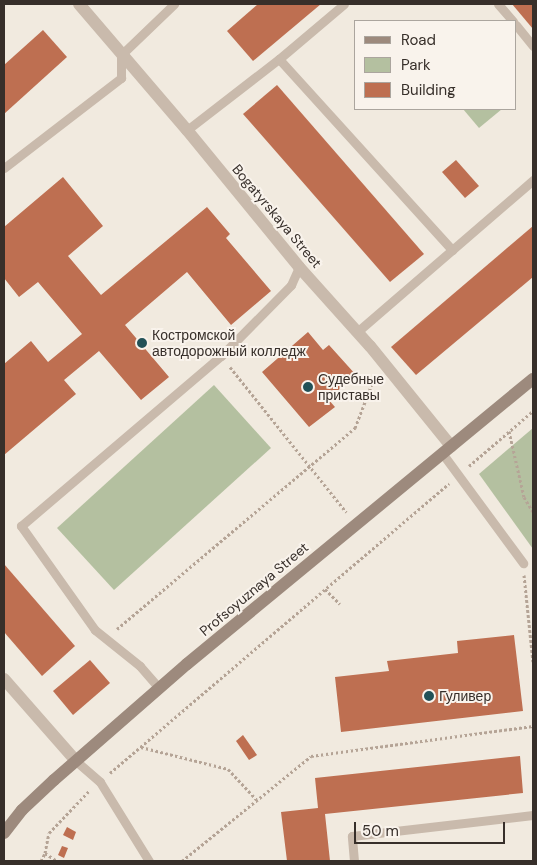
<!DOCTYPE html>
<meta charset="utf-8">
<style>
body{margin:0}
#map{position:relative;width:537px;height:865px;overflow:hidden;background:#f1eadf;font-family:"DM Sans",sans-serif}
div>[style]{position:absolute}
[style*='--x']{left:calc(var(--x)*1px);top:calc(var(--y)*1px);width:calc(var(--w)*1px);rotate:calc(var(--a)*1deg)}
.green>*{inset:0;background:#b4c0a0}
.building>*{inset:0;background:#be6f51}
.path>*{height:3px;margin-top:-1.5px;transform-origin:0;background:repeating-linear-gradient(90deg,#b5a496 0 2.5px,transparent 0 5px)}
.service>*{height:9px;margin:-4.5px;padding:0 4.5px;transform-origin:4.5px;border-radius:4.5px;background:#c9baac}
.minor>*{height:12px;margin:-6px;padding:0 6px;transform-origin:6px;border-radius:6px;background:#c9baac}
.secondary>*{height:12px;margin:-6px;padding:0 6px;transform-origin:6px;border-radius:6px;background:#9d8a7d}
.dots>*{width:14px;height:14px;translate:-50% -50%;box-sizing:border-box;border:2px solid #f9f3ec;border-radius:50%}
span{translate:-50% -50%;white-space:nowrap;text-align:center;line-height:1.15;-webkit-text-stroke:4px #f9f3ec;paint-order:stroke}
.street-label{font-size:14px;color:#372f2a}
.poi-label{font-size:14px;color:#372f2a}
.left{translate:0 -50%;text-align:left}
.frame{position:absolute;inset:0;border:5px solid #372f2a;pointer-events:none}
.legend{position:absolute;left:354px;top:20px;width:162px;height:90px;box-sizing:border-box;background:#f9f3ec;border:1px solid #aba59e;margin:0;padding:6px 9px;list-style:none;font-size:15px;color:#372f2a}
.legend li{display:flex;align-items:center;gap:10px;height:25px}
.legend b{width:25px;border:1px solid #aba59e}
.scale{position:absolute;left:354px;top:822px;width:151px;height:22px;box-sizing:border-box;border:2px solid #372f2a;border-top:0;padding-left:6px;font-size:15px;line-height:18px;white-space:nowrap;color:#372f2a;-webkit-text-stroke:4px #f9f3ec;paint-order:stroke}
</style>
<div id="map">
<div class="green">
<div style="clip-path:polygon(463px 109px,502px 109px,479px 128px)"></div>
<div style="clip-path:polygon(214px 385px,271px 448px,114px 590px,57px 528px)"></div>
<div style="clip-path:polygon(533px 428px,533px 549px,479px 474px)"></div>
</div>
<div class="building">
<div style="clip-path:polygon(258px 4px,321px 4px,253px 61px,227px 31px)"></div>
<div style="clip-path:polygon(512px 4px,533px 4px,533px 29px)"></div>
<div style="clip-path:polygon(43px 30px,67px 57px,4px 114px,4px 65px)"></div>
<div style="clip-path:polygon(277px 85px,424px 254px,390px 282px,243px 114px)"></div>
<div style="clip-path:polygon(456px 160px,479px 186px,465px 198px,442px 172px)"></div>
<div style="clip-path:polygon(63px 177px,103px 226px,68px 256px,101px 295px,207px 207px,230px 234px,226px 238px,271px 291px,231px 325px,187px 272px,125px 325px,169px 377px,141px 400px,99px 351px,64px 380px,76px 394px,4px 455px,4px 364px,31px 341px,48px 362px,82px 334px,38px 282px,19px 297px,4px 278px,4px 227px)"></div>
<div style="clip-path:polygon(533px 226px,533px 277px,416px 375px,391px 347px)"></div>
<div style="clip-path:polygon(308px 332px,323px 350px,329px 345px,356px 375px,328px 399px,335px 407px,309px 427px,262px 372px)"></div>
<div style="clip-path:polygon(4px 564px,75px 646px,42px 676px,4px 632px)"></div>
<div style="clip-path:polygon(514px 635px,523px 711px,341px 732px,335px 677px,389px 671px,387px 661px,458px 653px,457px 641px)"></div>
<div style="clip-path:polygon(90px 660px,110px 683px,73px 715px,53px 691px)"></div>
<div style="clip-path:polygon(243px 735px,257px 755px,249px 760px,236px 741px)"></div>
<div style="clip-path:polygon(520px 756px,523px 793px,325px 814px,330px 861px,287px 861px,281px 812px,318px 808px,315px 778px)"></div>
<div style="clip-path:polygon(67px 827px,76px 832px,73px 840px,63px 835px)"></div>
<div style="clip-path:polygon(62px 846px,68px 848px,64px 858px,58px 855px)"></div>
</div>
<div class="path">
<div style="--x:230;--y:367;--w:186;--a:51.3"></div>
<div style="--x:509;--y:431;--w:68;--a:77.2"></div>
<div style="--x:524;--y:497;--w:17;--a:59"></div>
<div style="--x:469;--y:466;--w:84;--a:-40.7"></div>
<div style="--x:524;--y:575;--w:87;--a:84.1"></div>
<div style="--x:325;--y:589;--w:21;--a:45"></div>
<div style="--x:117;--y:629;--w:312;--a:-40.2"></div>
<div style="--x:355;--y:428;--w:50;--a:-69"></div>
<div style="--x:373;--y:381;--w:4;--a:-90"></div>
<div style="--x:141;--y:747;--w:90;--a:14.2"></div>
<div style="--x:228;--y:769;--w:42;--a:46.9"></div>
<div style="--x:110;--y:773;--w:446;--a:-40.5"></div>
<div style="--x:45;--y:853;--w:14;--a:34"></div>
<div style="--x:41;--y:861;--w:9;--a:-63"></div>
<div style="--x:45;--y:853;--w:20;--a:-79"></div>
<div style="--x:49;--y:833;--w:59;--a:-46.4"></div>
<div style="--x:182;--y:861;--w:166;--a:-39.1"></div>
<div style="--x:311;--y:756;--w:224;--a:-7.7"></div>
</div>
<div class="service">
<div style="--x:498;--y:4;--w:23;--a:49"></div>
<div style="--x:516;--y:25;--w:27;--a:51"></div>
<div style="--x:279;--y:59;--w:258;--a:47.8"></div>
<div style="--x:187;--y:130;--w:116;--a:-37.7"></div>
<div style="--x:279;--y:59;--w:85;--a:-40.2"></div>
<div style="--x:4;--y:168;--w:148;--a:-37.6"></div>
<div style="--x:121;--y:78;--w:23;--a:-90"></div>
<div style="--x:121;--y:55;--w:74;--a:-43.9"></div>
<div style="--x:357;--y:332;--w:233;--a:-40.8"></div>
<div style="--x:442;--y:453;--w:137;--a:53.6"></div>
<div style="--x:159;--y:688;--w:29;--a:-131"></div>
<div style="--x:140;--y:666;--w:58;--a:-141.3"></div>
<div style="--x:95;--y:630;--w:128;--a:-125.4"></div>
<div style="--x:21;--y:526;--w:262;--a:-40.4"></div>
<div style="--x:221;--y:356;--w:100;--a:-45.4"></div>
<div style="--x:291;--y:285;--w:20;--a:-66"></div>
<div style="--x:76;--y:761;--w:32;--a:41"></div>
<div style="--x:100;--y:782;--w:93;--a:58.2"></div>
<div style="--x:354;--y:861;--w:25;--a:-95"></div>
<div style="--x:352;--y:836;--w:182;--a:-6.6"></div>
</div>
<div class="minor">
<div style="--x:79;--y:4;--w:166;--a:49.4"></div>
<div style="--x:187;--y:130;--w:177;--a:50.7"></div>
<div style="--x:299;--y:267;--w:106;--a:48.1"></div>
<div style="--x:370;--y:346;--w:129;--a:51"></div>
<div style="--x:4;--y:679;--w:109;--a:48.7"></div>
</div>
<div class="secondary">
<div style="--x:4;--y:833;--w:29;--a:-52"></div>
<div style="--x:22;--y:810;--w:44;--a:-43.2"></div>
<div style="--x:54;--y:780;--w:176;--a:-41.1"></div>
<div style="--x:187;--y:664;--w:448;--a:-39.5"></div>
</div>
<div class="dots">
<div style="left:142px;top:343px;background:#225157"></div>
<div style="left:308px;top:387px;background:#225157"></div>
<div style="left:429px;top:696px;background:#225157"></div>
</div>
<div class="street-label">
<span style="left:277px;top:216px;rotate:50deg">Bogatyrskaya Street</span>
<span style="left:254px;top:589px;rotate:-40deg">Profsoyuznaya Street</span>
</div>
<div class="poi-label">
<span class="left" style="left:152px;top:343px">Костромской<br>автодорожный колледж</span>
<span class="left" style="left:318px;top:387px">Судебные<br>приставы</span>
<span class="left" style="left:439px;top:696px">Гуливер</span>
</div>
<div class="frame"></div>
<ul class="legend">
<li><b style="height:6px;background:#9d8a7d"></b>Road</li>
<li><b style="height:14px;background:#b4c0a0"></b>Park</li>
<li><b style="height:14px;background:#be6f51"></b>Building</li>
</ul>
<div class="scale">50 m</div>
</div>
